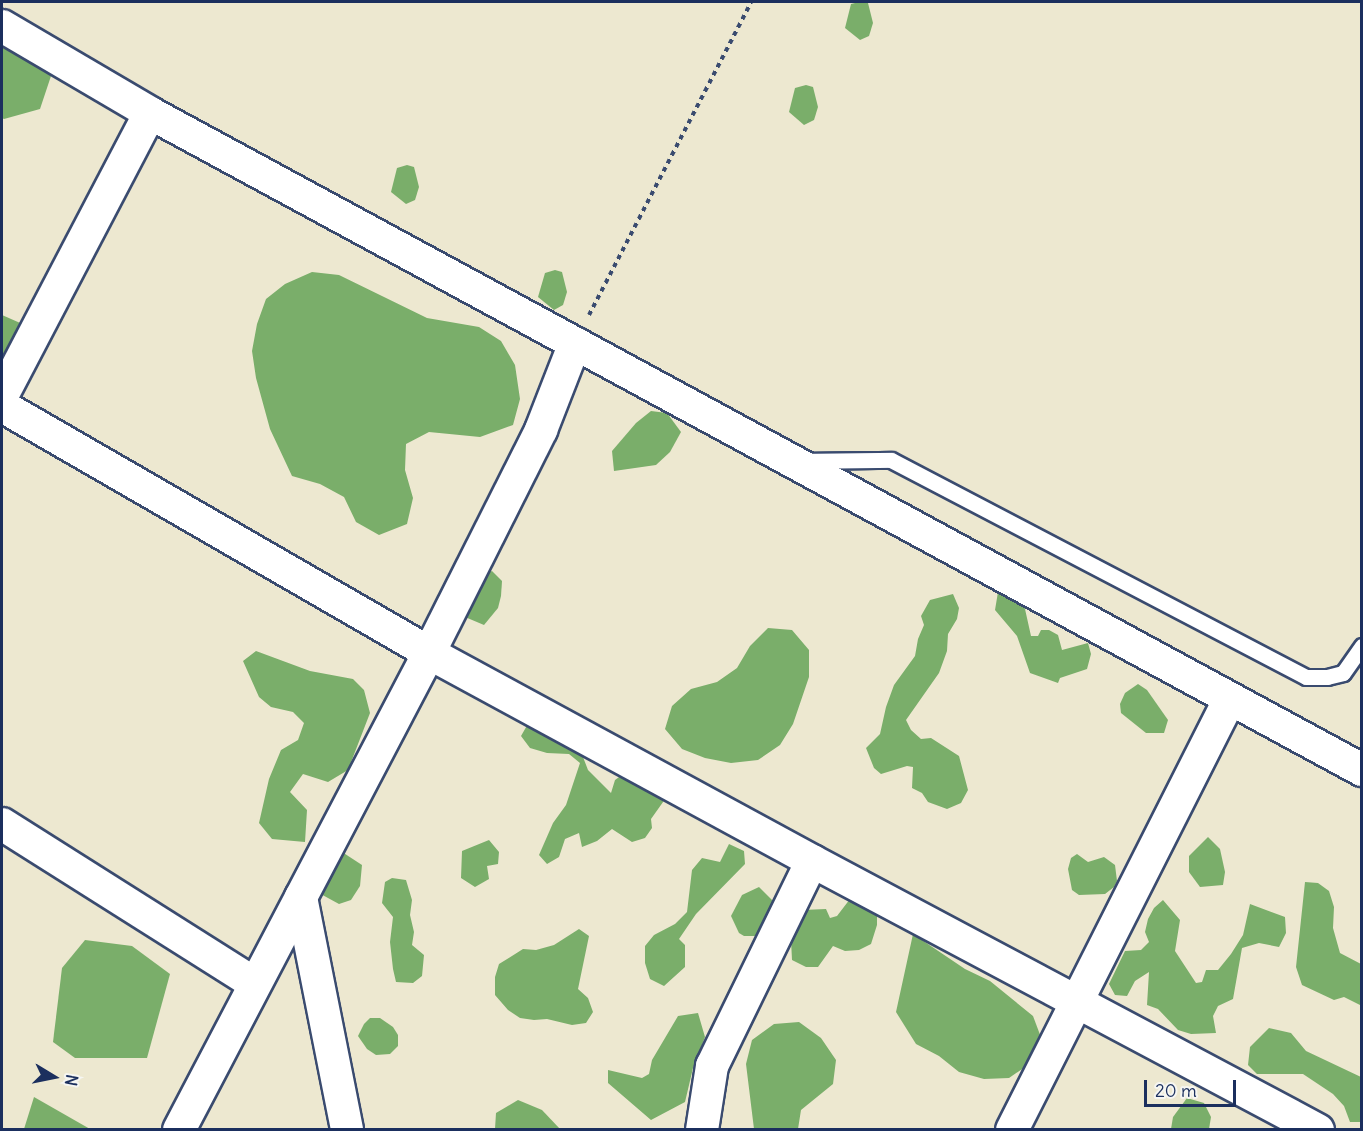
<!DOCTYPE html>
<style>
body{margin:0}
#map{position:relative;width:1363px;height:1131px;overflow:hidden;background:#ede8d0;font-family:Delius,sans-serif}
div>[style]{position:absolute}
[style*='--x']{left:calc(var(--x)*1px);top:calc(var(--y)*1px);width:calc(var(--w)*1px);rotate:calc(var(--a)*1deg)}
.forest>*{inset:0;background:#7aae6a}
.path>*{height:4px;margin-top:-2px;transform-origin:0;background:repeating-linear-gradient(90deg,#3a4b6f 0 4.5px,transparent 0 9px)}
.roads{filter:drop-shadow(2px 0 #3a4b6f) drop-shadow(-2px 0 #3a4b6f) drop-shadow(0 2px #3a4b6f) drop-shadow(0 -2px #3a4b6f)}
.lane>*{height:15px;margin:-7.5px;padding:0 7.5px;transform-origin:7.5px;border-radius:7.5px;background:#fff}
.street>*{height:32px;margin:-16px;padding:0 16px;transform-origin:16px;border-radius:16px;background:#fff}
span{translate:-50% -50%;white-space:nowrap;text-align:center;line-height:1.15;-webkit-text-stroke:6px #f6f6f2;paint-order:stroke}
.frame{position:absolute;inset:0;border:3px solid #1b2f5e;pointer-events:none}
.north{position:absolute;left:24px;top:1047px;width:60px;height:60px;-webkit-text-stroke:4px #f6f6f2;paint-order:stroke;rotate:100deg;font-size:16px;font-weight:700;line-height:24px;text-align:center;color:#1b2f5e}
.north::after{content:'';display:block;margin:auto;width:21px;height:27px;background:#1b2f5e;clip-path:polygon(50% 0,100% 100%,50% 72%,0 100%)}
.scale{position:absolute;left:1144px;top:1080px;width:92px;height:27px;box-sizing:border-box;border:3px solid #1b2f5e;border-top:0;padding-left:8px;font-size:18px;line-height:21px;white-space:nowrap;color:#1b2f5e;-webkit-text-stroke:4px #f6f6f2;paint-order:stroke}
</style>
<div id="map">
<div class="forest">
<div style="clip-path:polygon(859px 2px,868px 3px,873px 23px,869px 36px,860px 40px,845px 28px,851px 4px)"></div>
<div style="clip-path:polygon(2px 33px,51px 76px,40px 109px,4px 119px,2px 118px)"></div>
<div style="clip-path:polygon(806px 85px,813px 87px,818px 107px,814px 120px,804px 125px,789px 112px,795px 88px)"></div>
<div style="clip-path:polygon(407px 165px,414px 167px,419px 187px,415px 200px,406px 204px,391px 192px,397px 168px)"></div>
<div style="clip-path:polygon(555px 270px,562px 272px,567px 292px,563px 305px,554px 310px,538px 297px,545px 273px)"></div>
<div style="clip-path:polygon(312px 272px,339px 275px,427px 318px,479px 327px,501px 341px,515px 365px,520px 399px,513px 425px,480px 437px,429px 432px,406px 444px,405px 470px,413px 498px,407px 524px,379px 535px,356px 522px,344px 497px,320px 484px,292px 476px,270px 429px,256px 378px,252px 351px,257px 324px,266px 299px,285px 284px)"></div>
<div style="clip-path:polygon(2px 315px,27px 326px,2px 366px)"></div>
<div style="clip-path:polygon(651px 411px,667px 413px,681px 432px,670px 452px,656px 465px,614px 471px,612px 451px,636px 423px)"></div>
<div style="clip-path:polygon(492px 571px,502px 581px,501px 596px,498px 608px,484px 625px,465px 617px,465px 604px,479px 576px)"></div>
<div style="clip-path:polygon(1006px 586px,1023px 600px,1031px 636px,1038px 636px,1041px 630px,1049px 630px,1058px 635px,1062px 650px,1088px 643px,1091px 654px,1087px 669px,1060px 678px,1058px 683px,1030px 673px,1017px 636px,995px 610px,998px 592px)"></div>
<div style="clip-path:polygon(953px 594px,959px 608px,957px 619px,948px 634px,947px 651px,939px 673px,906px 720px,911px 730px,921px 739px,931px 738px,959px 756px,968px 790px,961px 803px,947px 809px,928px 802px,922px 793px,912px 788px,913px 767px,907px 766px,881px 774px,874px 768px,866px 748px,880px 734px,886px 707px,894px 685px,915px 656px,918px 639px,924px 625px,921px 616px,930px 600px)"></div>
<div style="clip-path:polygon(768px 628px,792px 630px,809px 650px,809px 677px,793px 724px,780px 745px,758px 760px,731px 763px,705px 758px,682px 749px,665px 729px,672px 706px,691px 689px,717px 682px,737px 668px,750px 646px)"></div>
<div style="clip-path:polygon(256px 651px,310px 671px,353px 679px,364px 690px,370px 713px,348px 770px,328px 782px,303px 774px,290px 792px,307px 810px,305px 842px,272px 839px,259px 823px,269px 779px,281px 750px,298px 740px,304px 723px,293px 712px,271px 707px,259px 697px,243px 661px)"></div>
<div style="clip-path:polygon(1138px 684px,1147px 690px,1168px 720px,1164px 733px,1146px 733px,1121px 713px,1120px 704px,1125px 693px)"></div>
<div style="clip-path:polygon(529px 722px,595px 753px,583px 757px,588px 770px,611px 793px,615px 780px,622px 775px,668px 795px,651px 819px,652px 828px,645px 838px,632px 842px,612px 829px,597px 841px,582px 847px,579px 833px,565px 839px,559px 857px,547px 864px,539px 855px,553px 823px,566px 805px,580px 763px,569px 754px,547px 753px,530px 748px,521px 736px)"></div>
<div style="clip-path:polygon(1208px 837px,1220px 849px,1225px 872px,1223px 885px,1200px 887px,1189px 872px,1189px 856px)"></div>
<div style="clip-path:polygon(489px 840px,499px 852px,498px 864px,487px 866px,489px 879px,475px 887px,461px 878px,462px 851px)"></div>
<div style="clip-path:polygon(729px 844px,744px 851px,745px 864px,696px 914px,679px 939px,685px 945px,685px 967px,664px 986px,650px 979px,645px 963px,645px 946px,654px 935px,675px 924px,687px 912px,692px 870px,702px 858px,720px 862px)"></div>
<div style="clip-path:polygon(339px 850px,362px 865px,360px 886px,351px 900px,339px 904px,317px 892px)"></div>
<div style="clip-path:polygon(1077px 854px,1088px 862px,1104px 857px,1115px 865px,1117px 881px,1114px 887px,1105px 894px,1079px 895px,1072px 890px,1068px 869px,1071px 858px)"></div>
<div style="clip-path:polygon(392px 878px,406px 880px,412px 900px,410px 915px,414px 932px,412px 945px,424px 955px,422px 976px,413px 983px,396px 982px,393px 969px,390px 942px,393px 917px,382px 903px,385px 882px)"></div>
<div style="clip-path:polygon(1305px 882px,1318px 883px,1329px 891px,1334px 907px,1333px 928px,1340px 953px,1361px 964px,1361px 1009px,1360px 1005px,1344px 997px,1334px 1000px,1302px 985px,1296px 967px)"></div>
<div style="clip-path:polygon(759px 887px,775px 903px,768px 936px,744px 936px,739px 933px,731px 916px,742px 895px)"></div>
<div style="clip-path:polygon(850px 899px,865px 900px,877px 907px,877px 925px,871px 944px,859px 950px,845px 951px,833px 946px,818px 967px,806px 967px,792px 960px,791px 940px,796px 919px,803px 910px,826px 909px,830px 918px,837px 916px)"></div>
<div style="clip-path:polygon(1163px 900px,1180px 920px,1175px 951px,1196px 983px,1202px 982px,1206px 970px,1218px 970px,1231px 954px,1243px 935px,1250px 904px,1285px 917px,1286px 933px,1279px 947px,1259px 943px,1242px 948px,1233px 999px,1218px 1006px,1213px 1016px,1216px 1033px,1191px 1034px,1178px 1030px,1158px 1009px,1147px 1005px,1149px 972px,1135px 981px,1127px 996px,1115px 995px,1109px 984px,1125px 951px,1141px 950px,1149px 942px,1145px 932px,1148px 919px,1154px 908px)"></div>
<div style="clip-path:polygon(579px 929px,589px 936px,578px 989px,588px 998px,593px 1012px,586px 1023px,572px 1025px,547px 1019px,534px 1020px,520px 1018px,508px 1010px,495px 995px,495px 977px,499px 964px,523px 949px,536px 950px,554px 945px)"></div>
<div style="clip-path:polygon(913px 934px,965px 969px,990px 981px,1033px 1016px,1042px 1040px,1031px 1063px,1009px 1078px,984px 1079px,959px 1072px,939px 1056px,916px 1044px,896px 1012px)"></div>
<div style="clip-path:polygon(85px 940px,132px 946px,170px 974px,147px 1058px,75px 1058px,53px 1042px,62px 968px)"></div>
<div style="clip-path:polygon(698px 1013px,705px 1037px,693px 1068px,685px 1102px,651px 1120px,608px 1083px,608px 1070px,642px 1078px,649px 1074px,652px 1060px,678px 1016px)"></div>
<div style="clip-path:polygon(370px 1018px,380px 1018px,393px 1027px,398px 1035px,398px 1046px,390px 1054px,376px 1055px,367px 1049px,358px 1036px,364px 1024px)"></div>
<div style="clip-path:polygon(799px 1022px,821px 1038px,836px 1060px,833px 1084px,801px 1110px,798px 1129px,754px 1129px,746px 1064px,752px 1040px,774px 1024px)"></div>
<div style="clip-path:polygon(1269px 1028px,1291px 1033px,1306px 1051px,1361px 1077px,1361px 1122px,1350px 1122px,1344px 1106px,1333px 1094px,1303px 1074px,1257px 1074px,1248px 1065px,1250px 1047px)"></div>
<div style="clip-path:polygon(34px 1097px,90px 1129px,24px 1129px)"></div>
<div style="clip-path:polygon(1187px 1098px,1204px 1103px,1211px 1117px,1209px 1129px,1171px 1129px,1173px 1117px)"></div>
<div style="clip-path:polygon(518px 1100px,542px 1110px,560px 1129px,495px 1129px,496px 1113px)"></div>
</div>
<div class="path">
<div style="--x:589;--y:315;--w:352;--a:-62.6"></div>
</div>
<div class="roads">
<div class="lane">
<div style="--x:803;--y:461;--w:88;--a:-0.7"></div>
<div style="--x:891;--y:460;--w:468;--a:27.6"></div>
<div style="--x:1306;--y:677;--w:21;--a:0"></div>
<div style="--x:1327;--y:677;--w:16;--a:-14"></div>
<div style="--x:1343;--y:673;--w:33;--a:-55"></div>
</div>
<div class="street">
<div style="--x:2;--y:26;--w:172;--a:30.4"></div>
<div style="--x:150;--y:113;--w:1379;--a:28.46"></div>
<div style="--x:2;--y:396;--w:319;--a:-62.4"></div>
<div style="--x:2;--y:406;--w:493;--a:30"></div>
<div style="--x:429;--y:653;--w:436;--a:28.5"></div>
<div style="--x:812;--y:861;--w:573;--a:28"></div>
<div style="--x:2;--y:824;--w:299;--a:32.3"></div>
<div style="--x:301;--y:897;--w:237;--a:78.8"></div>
<div style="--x:179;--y:1130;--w:539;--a:-62.34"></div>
<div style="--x:429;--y:653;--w:250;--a:-63.3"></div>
<div style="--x:541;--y:430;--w:93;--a:-68.7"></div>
<div style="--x:702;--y:1130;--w:65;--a:-81.1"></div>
<div style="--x:712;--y:1066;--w:228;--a:-64"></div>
<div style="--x:1012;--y:1130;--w:482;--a:-63.2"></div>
</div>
</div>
<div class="frame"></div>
<div class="north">N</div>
<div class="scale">20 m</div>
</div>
